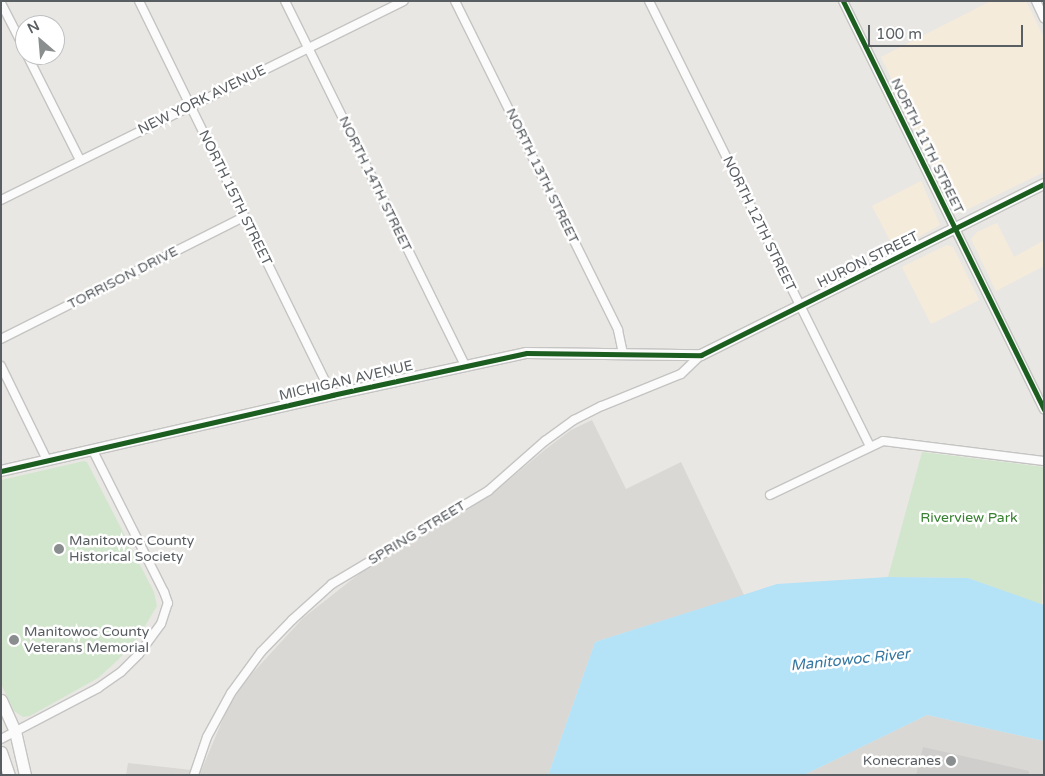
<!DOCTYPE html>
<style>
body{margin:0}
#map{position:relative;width:1045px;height:776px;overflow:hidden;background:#e9e7e3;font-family:"Varela Round",sans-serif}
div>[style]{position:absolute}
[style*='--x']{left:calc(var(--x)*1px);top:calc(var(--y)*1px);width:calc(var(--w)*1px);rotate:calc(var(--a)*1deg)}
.commercial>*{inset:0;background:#f5ebda}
.industrial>*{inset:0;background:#dad8d4}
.green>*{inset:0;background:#d2e6cd}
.water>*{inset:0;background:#b4e2f7}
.building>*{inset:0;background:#d0cecc}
.roads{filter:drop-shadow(1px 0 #c4c4c3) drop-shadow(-1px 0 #c4c4c3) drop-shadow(0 1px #c4c4c3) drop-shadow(0 -1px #c4c4c3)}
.minor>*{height:8px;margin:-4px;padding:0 4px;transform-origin:4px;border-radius:4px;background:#fcfbfb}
.tertiary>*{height:10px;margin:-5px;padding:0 5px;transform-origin:5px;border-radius:5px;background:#fcfbfb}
.secondary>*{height:11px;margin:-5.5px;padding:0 5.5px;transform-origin:5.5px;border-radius:5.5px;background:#fcfbfb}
.cycleway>*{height:5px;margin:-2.5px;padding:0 2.5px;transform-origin:2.5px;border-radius:2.5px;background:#1b5e20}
.dots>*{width:14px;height:14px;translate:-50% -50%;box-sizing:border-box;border:2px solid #fff;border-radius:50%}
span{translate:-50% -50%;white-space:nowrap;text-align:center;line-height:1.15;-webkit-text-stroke:5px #fff;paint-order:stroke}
.street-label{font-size:14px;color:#595e62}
.park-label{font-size:14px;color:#378131}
.poi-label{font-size:14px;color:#595e62}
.left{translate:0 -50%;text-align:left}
.right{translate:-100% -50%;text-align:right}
.water-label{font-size:15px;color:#3477a1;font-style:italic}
.frame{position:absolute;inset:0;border:2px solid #595e62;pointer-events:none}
.north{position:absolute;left:15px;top:15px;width:50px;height:50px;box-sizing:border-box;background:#fff;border:1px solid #bdbfc0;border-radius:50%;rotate:333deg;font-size:14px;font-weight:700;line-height:20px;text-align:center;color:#595e62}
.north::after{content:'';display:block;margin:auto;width:18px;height:22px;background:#8b8e8f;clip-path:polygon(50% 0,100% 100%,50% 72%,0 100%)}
.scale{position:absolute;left:868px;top:25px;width:155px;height:22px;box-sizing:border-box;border:2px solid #595e62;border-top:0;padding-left:6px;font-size:15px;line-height:18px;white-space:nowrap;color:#595e62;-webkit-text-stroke:4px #fff;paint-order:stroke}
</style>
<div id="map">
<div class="commercial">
<div style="clip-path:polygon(991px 1px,1026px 1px,1044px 38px,1044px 172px,960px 213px,954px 207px,881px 57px)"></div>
<div style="clip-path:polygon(921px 181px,940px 225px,895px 250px,872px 206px)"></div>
<div style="clip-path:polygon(997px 223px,1014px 257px,1043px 241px,1044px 266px,996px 291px,971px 239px,977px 232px)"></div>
<div style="clip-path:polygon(947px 245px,953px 247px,979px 300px,931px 324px,902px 267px)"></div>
</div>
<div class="industrial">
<div style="clip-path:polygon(592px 420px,626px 489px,681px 462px,744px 595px,595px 642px,548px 775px,126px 775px,128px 763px,201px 771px,228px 707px,247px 679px,303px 618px,364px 570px,492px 494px,547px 448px,571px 430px)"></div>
<div style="clip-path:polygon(927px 715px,1044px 741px,1044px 775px,804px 775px)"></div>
</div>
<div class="green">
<div style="clip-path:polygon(922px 452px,1044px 467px,1042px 605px,968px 578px,888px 577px)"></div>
<div style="clip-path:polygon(84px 461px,87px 462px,154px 592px,157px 606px,139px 636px,118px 660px,98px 678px,30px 716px,23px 717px,14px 711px,1px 684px,1px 480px)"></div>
</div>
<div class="water">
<div style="clip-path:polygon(888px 577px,968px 578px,1044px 605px,1044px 741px,927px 715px,804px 775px,548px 775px,595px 642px,777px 584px)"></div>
</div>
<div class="building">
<div style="clip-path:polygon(923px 747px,1029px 771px,1029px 775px,916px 775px)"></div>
</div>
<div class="roads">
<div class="minor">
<div style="--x:139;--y:1;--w:439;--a:63.9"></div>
<div style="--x:285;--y:1;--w:407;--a:63.7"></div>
<div style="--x:455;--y:1;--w:367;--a:63.6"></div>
<div style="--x:618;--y:330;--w:25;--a:78"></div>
<div style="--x:649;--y:1;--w:497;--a:63.6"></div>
<div style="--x:843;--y:1;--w:455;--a:63.8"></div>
<div style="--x:1036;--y:1;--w:19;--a:65"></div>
<div style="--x:1;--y:3;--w:53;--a:62.9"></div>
<div style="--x:27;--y:55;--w:118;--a:63.2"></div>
<div style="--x:1;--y:200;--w:449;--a:-26.3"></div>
<div style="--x:1;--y:339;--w:272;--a:-26.7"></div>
<div style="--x:1;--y:366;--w:105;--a:63.9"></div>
<div style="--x:770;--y:495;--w:125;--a:-25.5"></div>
<div style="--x:883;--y:441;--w:162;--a:7.1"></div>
<div style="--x:1;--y:739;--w:110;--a:-27.7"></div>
<div style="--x:98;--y:688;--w:28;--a:-35"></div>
<div style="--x:121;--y:672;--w:25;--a:-45"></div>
<div style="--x:139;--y:654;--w:37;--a:-54"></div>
<div style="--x:161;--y:624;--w:22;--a:-72"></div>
<div style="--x:168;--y:603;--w:12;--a:-110"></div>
<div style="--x:164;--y:592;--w:158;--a:-116.7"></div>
<div style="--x:194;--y:775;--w:40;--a:-71.1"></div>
<div style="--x:207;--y:737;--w:50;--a:-61.4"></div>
<div style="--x:231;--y:693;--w:51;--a:-53.8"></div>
<div style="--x:261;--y:652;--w:45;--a:-45.9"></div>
<div style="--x:292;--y:620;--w:54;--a:-42"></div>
<div style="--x:332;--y:584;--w:182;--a:-30.8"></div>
<div style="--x:488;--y:491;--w:76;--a:-41.3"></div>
<div style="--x:545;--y:441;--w:36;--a:-36"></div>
<div style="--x:574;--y:420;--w:31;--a:-27"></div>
<div style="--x:602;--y:406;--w:85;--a:-22.1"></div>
<div style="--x:681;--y:374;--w:28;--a:-44"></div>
</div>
<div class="tertiary">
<div style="--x:1;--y:471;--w:340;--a:-12.9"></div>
<div style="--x:332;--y:395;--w:199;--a:-12.2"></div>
<div style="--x:527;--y:353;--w:174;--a:0.7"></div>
<div style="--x:701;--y:355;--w:383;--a:-26.5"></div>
</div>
<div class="secondary">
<div style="--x:1;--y:700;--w:34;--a:66"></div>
<div style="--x:15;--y:731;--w:45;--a:77.2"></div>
<div style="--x:1;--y:752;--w:24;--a:71"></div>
</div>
</div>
<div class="cycleway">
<div style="--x:843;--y:1;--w:455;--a:63.8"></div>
<div style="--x:1;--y:471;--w:340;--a:-12.9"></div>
<div style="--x:332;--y:395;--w:199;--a:-12.2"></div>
<div style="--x:527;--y:353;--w:174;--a:0.7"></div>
<div style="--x:701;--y:355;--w:383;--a:-26.5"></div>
</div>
<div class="dots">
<div style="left:59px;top:549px;background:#8b8e8f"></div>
<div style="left:14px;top:640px;background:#8b8e8f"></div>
<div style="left:951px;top:761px;background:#8b8e8f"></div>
</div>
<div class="street-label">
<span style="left:202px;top:100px;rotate:-26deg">NEW YORK AVENUE</span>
<span style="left:927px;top:146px;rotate:64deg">NORTH 11TH STREET</span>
<span style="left:542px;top:176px;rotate:64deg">NORTH 13TH STREET</span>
<span style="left:375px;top:184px;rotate:64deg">NORTH 14TH STREET</span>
<span style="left:235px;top:198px;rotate:64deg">NORTH 15TH STREET</span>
<span style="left:759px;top:224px;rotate:64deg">NORTH 12TH STREET</span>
<span style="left:868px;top:260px;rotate:-26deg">HURON STREET</span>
<span style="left:123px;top:278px;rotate:-27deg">TORRISON DRIVE</span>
<span style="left:346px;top:381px;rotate:-13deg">MICHIGAN AVENUE</span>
<span style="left:417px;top:533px;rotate:-31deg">SPRING STREET</span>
</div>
<div class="park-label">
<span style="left:969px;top:518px">Riverview Park</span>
</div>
<div class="poi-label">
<span class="left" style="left:69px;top:549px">Manitowoc County<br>Historical Society</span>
<span class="left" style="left:24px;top:640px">Manitowoc County<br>Veterans Memorial</span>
<span class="right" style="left:941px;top:761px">Konecranes</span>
</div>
<div class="water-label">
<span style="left:850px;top:660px;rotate:-6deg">Manitowoc River</span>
</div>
<div class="frame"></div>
<div class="north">N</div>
<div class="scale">100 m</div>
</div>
